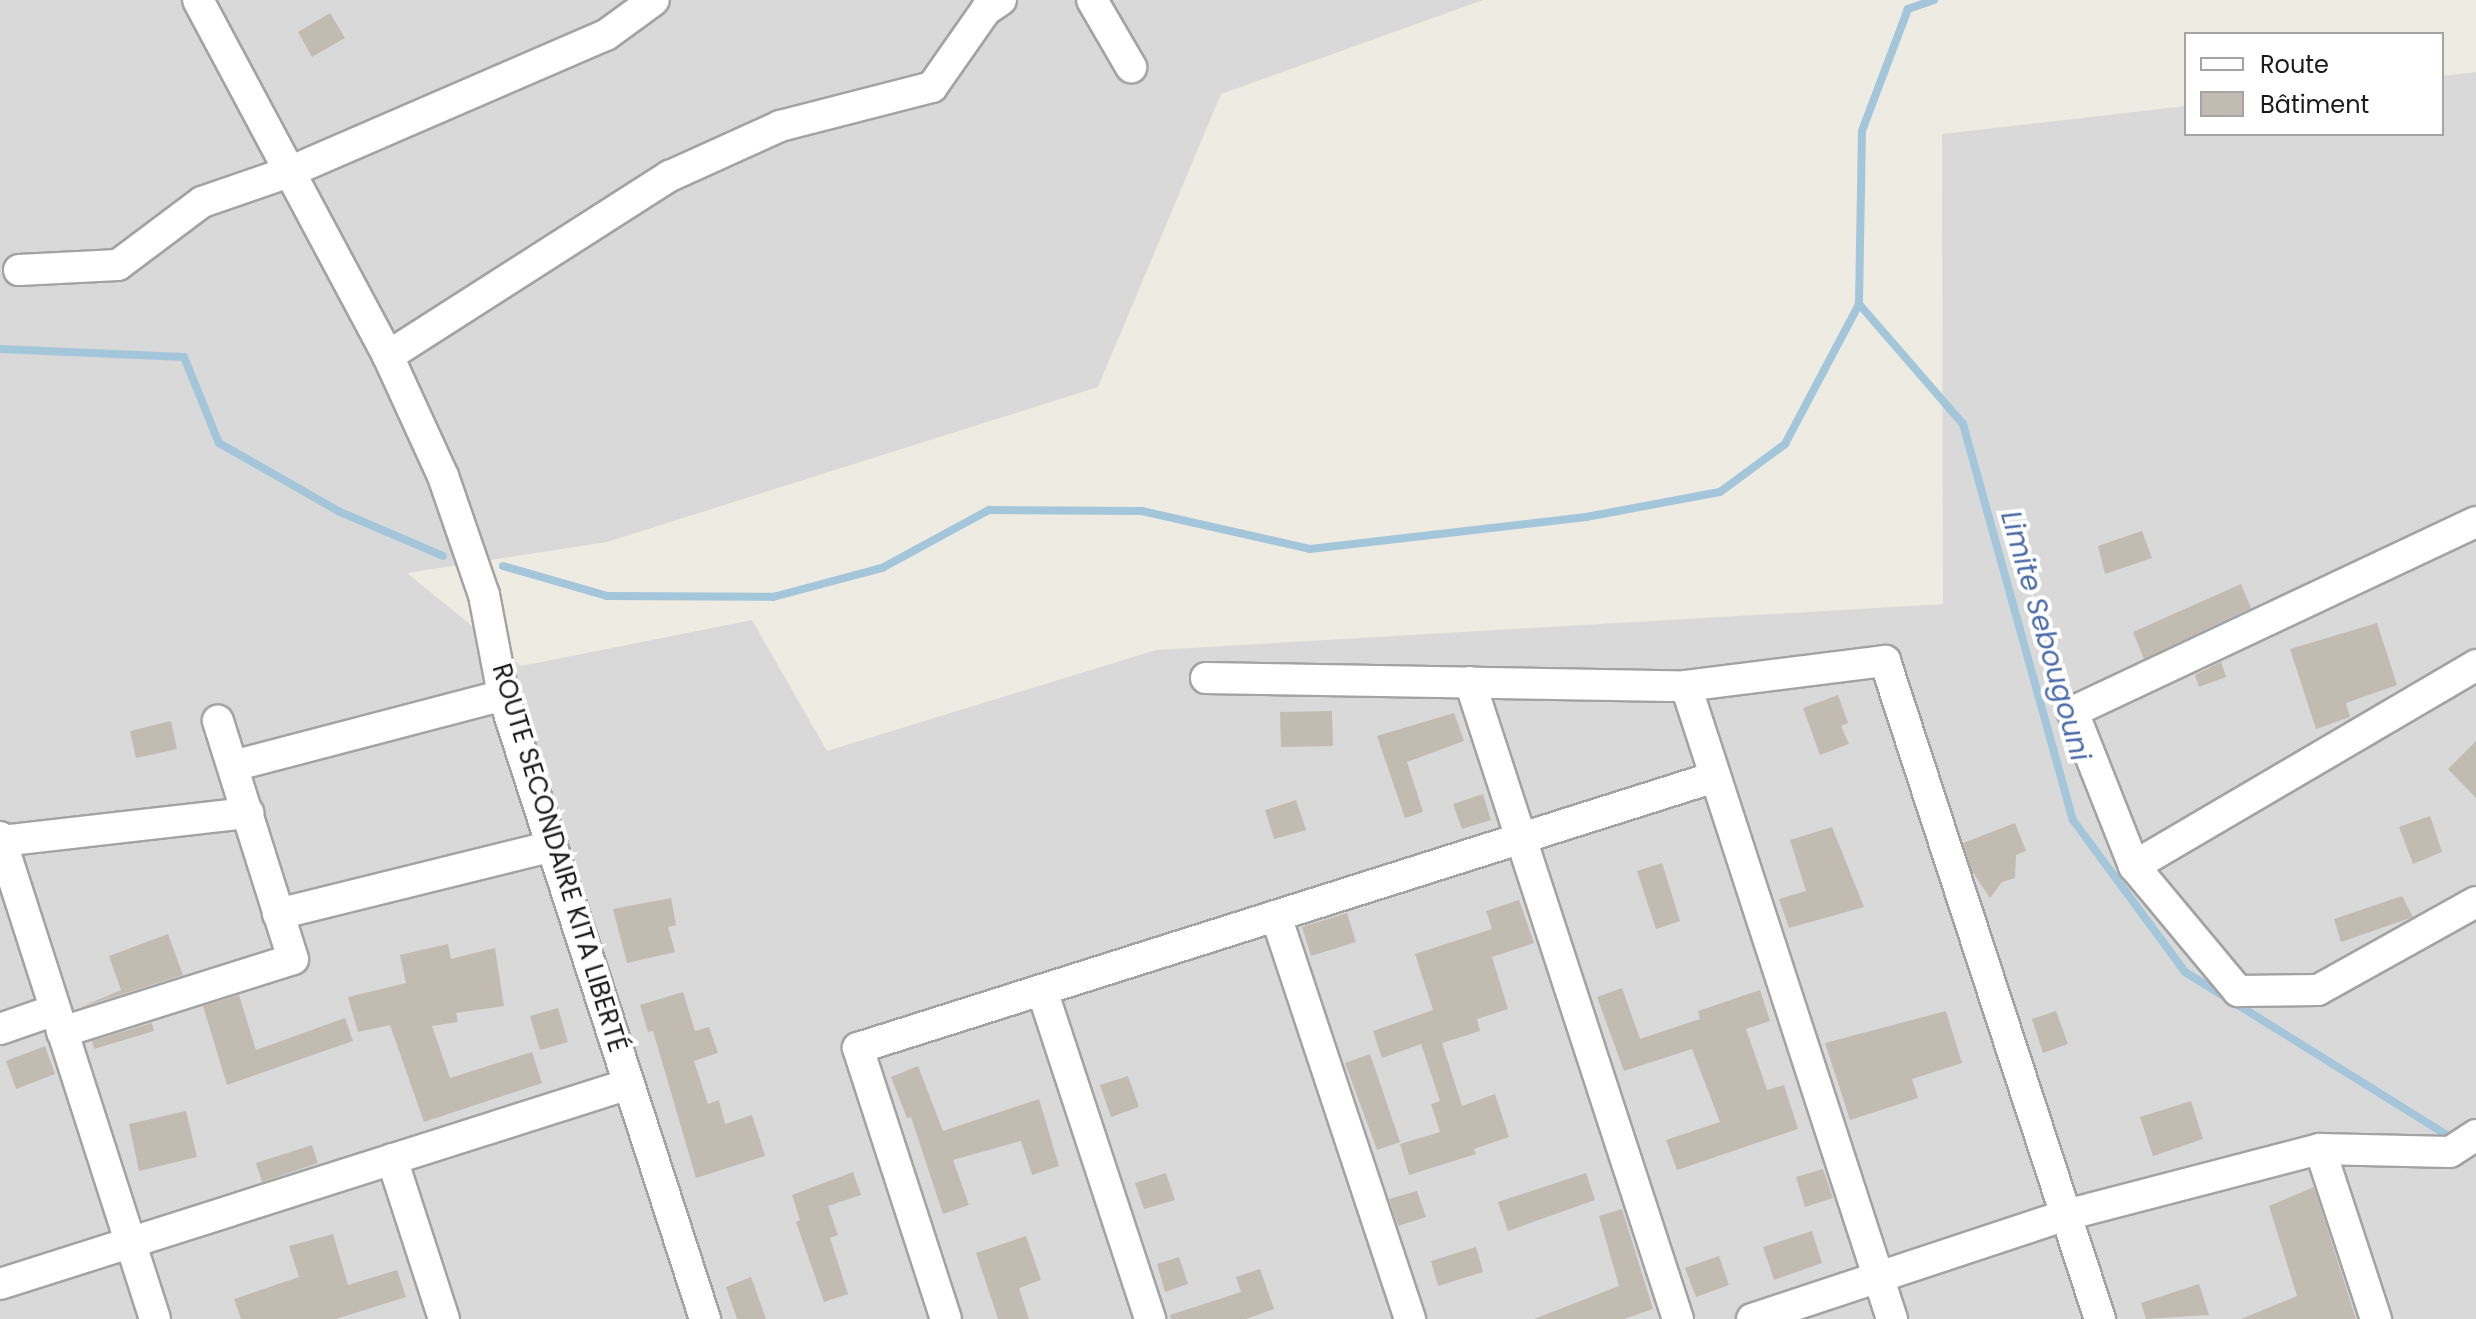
<!DOCTYPE html>
<meta charset="utf-8">
<style>
body{margin:0}
#map{position:relative;width:2476px;height:1319px;overflow:hidden;background:#eeebe2;font-family:Poppins,sans-serif}
div>[style]{position:absolute}
[style*='--x']{left:calc(var(--x)*1px);top:calc(var(--y)*1px);width:calc(var(--w)*1px);rotate:calc(var(--a)*1deg)}
.residential>*{inset:0;background:#dad9d9}
.stream>*{height:8px;margin:-4px;padding:0 4px;transform-origin:4px;border-radius:4px;background:#a3c6db}
.building>*{inset:0;background:#c2bbb2}
.roads{filter:drop-shadow(2px 0 #a3a3a3) drop-shadow(-2px 0 #a3a3a3) drop-shadow(0 2px #a3a3a3) drop-shadow(0 -2px #a3a3a3)}
.street>*{height:30px;margin:-15px;padding:0 15px;transform-origin:15px;border-radius:15px;background:#fff}
span{translate:-50% -50%;white-space:nowrap;text-align:center;line-height:1.15;-webkit-text-stroke:8px #fff;paint-order:stroke}
.street-label{font-size:26px;color:#1c1c1c}
.water-label{font-size:28px;color:#4c6ca9;font-style:italic}
.legend{position:absolute;left:2184px;top:32px;width:260px;height:104px;box-sizing:border-box;background:#fff;border:2px solid #a4a4a4;margin:0;padding:10px 14px;list-style:none;font-size:24px;color:#1c1c1c}
.legend li{display:flex;align-items:center;gap:16px;height:40px}
.legend b{width:40px;border:2px solid #a4a4a4}
</style>
<div id="map">
<div class="residential">
<div style="clip-path:polygon(0 0,1483px 0,1221px 94px,1098px 387px,607px 542px,407px 573px,521px 666px,752px 620px,827px 751px,1156px 650px,1943px 604px,1942px 134px,2186px 106px,2186px 134px,2442px 134px,2442px 76px,2476px 72px,2476px 1319px,0 1319px)"></div>
</div>
<div class="stream">
<div style="--x:1934;--y:0;--w:28;--a:161"></div>
<div style="--x:1908;--y:9;--w:130;--a:110.7"></div>
<div style="--x:1862;--y:131;--w:173;--a:91"></div>
<div style="--x:1859;--y:304;--w:159;--a:49.1"></div>
<div style="--x:1963;--y:424;--w:411;--a:74.5"></div>
<div style="--x:2073;--y:820;--w:189;--a:53.6"></div>
<div style="--x:2185;--y:972;--w:318;--a:31.9"></div>
<div style="--x:0;--y:349;--w:184;--a:2.5"></div>
<div style="--x:184;--y:357;--w:93;--a:67.9"></div>
<div style="--x:219;--y:443;--w:137;--a:29.7"></div>
<div style="--x:338;--y:511;--w:114;--a:23.2"></div>
<div style="--x:503;--y:566;--w:108;--a:16.1"></div>
<div style="--x:607;--y:596;--w:166;--a:0.3"></div>
<div style="--x:773;--y:597;--w:113;--a:-14.9"></div>
<div style="--x:882;--y:568;--w:122;--a:-28.5"></div>
<div style="--x:989;--y:510;--w:153;--a:0.4"></div>
<div style="--x:1142;--y:511;--w:172;--a:12.7"></div>
<div style="--x:1310;--y:549;--w:278;--a:-6.6"></div>
<div style="--x:1586;--y:517;--w:136;--a:-10.6"></div>
<div style="--x:1720;--y:492;--w:81;--a:-36.4"></div>
<div style="--x:1785;--y:444;--w:158;--a:-62.1"></div>
</div>
<div class="building">
<div style="clip-path:polygon(330px 13px,345px 38px,312px 57px,298px 32px)"></div>
<div style="clip-path:polygon(2142px 531px,2152px 558px,2105px 574px,2098px 546px)"></div>
<div style="clip-path:polygon(2241px 584px,2251px 608px,2144px 659px,2133px 632px)"></div>
<div style="clip-path:polygon(2377px 623px,2397px 685px,2346px 703px,2350px 717px,2316px 729px,2290px 649px)"></div>
<div style="clip-path:polygon(2221px 662px,2226px 677px,2199px 687px,2195px 675px)"></div>
<div style="clip-path:polygon(1838px 695px,1848px 723px,1841px 726px,1849px 744px,1820px 755px,1803px 708px)"></div>
<div style="clip-path:polygon(1332px 711px,1333px 746px,1281px 747px,1280px 712px)"></div>
<div style="clip-path:polygon(1454px 713px,1464px 741px,1407px 762px,1423px 812px,1405px 818px,1377px 736px)"></div>
<div style="clip-path:polygon(171px 721px,177px 749px,136px 758px,130px 731px)"></div>
<div style="clip-path:polygon(2476px 741px,2476px 798px,2448px 769px)"></div>
<div style="clip-path:polygon(1483px 794px,1491px 820px,1462px 829px,1453px 804px)"></div>
<div style="clip-path:polygon(1296px 800px,1306px 830px,1274px 839px,1265px 810px)"></div>
<div style="clip-path:polygon(2430px 816px,2442px 852px,2413px 864px,2399px 827px)"></div>
<div style="clip-path:polygon(2015px 823px,2026px 851px,2016px 855px,2015px 878px,2002px 882px,1990px 898px,1972px 871px,1963px 843px)"></div>
<div style="clip-path:polygon(1832px 827px,1864px 907px,1789px 928px,1779px 899px,1806px 891px,1790px 840px)"></div>
<div style="clip-path:polygon(1662px 863px,1680px 921px,1656px 929px,1637px 871px)"></div>
<div style="clip-path:polygon(2402px 896px,2413px 917px,2341px 942px,2334px 919px)"></div>
<div style="clip-path:polygon(671px 898px,676px 925px,668px 927px,675px 952px,627px 963px,613px 909px)"></div>
<div style="clip-path:polygon(1519px 900px,1534px 943px,1492px 957px,1508px 1009px,1477px 1019px,1480px 1031px,1442px 1043px,1462px 1106px,1495px 1094px,1509px 1137px,1474px 1149px,1476px 1154px,1409px 1175px,1400px 1144px,1440px 1132px,1431px 1104px,1440px 1101px,1421px 1044px,1382px 1058px,1373px 1031px,1433px 1010px,1415px 954px,1492px 929px,1486px 911px)"></div>
<div style="clip-path:polygon(1347px 913px,1356px 942px,1311px 956px,1302px 927px)"></div>
<div style="clip-path:polygon(168px 934px,183px 975px,81px 1007px,121px 990px,109px 956px)"></div>
<div style="clip-path:polygon(448px 944px,451px 959px,495px 948px,504px 1006px,456px 1013px,458px 1022px,432px 1026px,450px 1078px,532px 1052px,542px 1083px,424px 1122px,390px 1025px,358px 1032px,348px 997px,406px 983px,400px 955px)"></div>
<div style="clip-path:polygon(1622px 988px,1640px 1039px,1700px 1019px,1698px 1011px,1760px 990px,1770px 1021px,1746px 1029px,1767px 1090px,1784px 1085px,1798px 1129px,1677px 1170px,1666px 1140px,1720px 1122px,1692px 1049px,1624px 1071px,1597px 997px)"></div>
<div style="clip-path:polygon(683px 992px,695px 1031px,709px 1027px,718px 1053px,694px 1061px,708px 1104px,719px 1100px,725px 1124px,752px 1115px,765px 1156px,696px 1178px,653px 1031px,648px 1032px,640px 1005px)"></div>
<div style="clip-path:polygon(239px 995px,256px 1050px,345px 1018px,353px 1041px,227px 1085px,203px 1006px)"></div>
<div style="clip-path:polygon(558px 1008px,568px 1042px,540px 1050px,530px 1016px)"></div>
<div style="clip-path:polygon(1946px 1011px,1962px 1063px,1912px 1079px,1918px 1098px,1850px 1120px,1825px 1043px)"></div>
<div style="clip-path:polygon(2056px 1011px,2068px 1044px,2043px 1053px,2032px 1019px)"></div>
<div style="clip-path:polygon(152px 1023px,154px 1031px,94px 1049px,92px 1041px)"></div>
<div style="clip-path:polygon(45px 1046px,55px 1074px,16px 1089px,6px 1061px)"></div>
<div style="clip-path:polygon(1370px 1054px,1400px 1142px,1377px 1150px,1345px 1063px)"></div>
<div style="clip-path:polygon(918px 1066px,943px 1131px,1039px 1099px,1059px 1166px,1032px 1175px,1021px 1141px,953px 1160px,969px 1205px,943px 1214px,911px 1117px,907px 1118px,891px 1077px)"></div>
<div style="clip-path:polygon(1128px 1076px,1139px 1107px,1111px 1117px,1100px 1085px)"></div>
<div style="clip-path:polygon(2191px 1101px,2203px 1139px,2153px 1156px,2140px 1117px)"></div>
<div style="clip-path:polygon(186px 1111px,197px 1157px,139px 1171px,129px 1124px)"></div>
<div style="clip-path:polygon(312px 1145px,318px 1163px,262px 1182px,256px 1163px)"></div>
<div style="clip-path:polygon(1823px 1169px,1833px 1198px,1805px 1207px,1796px 1177px)"></div>
<div style="clip-path:polygon(853px 1172px,861px 1195px,828px 1206px,838px 1235px,830px 1238px,848px 1294px,824px 1302px,796px 1222px,800px 1220px,792px 1195px)"></div>
<div style="clip-path:polygon(1166px 1173px,1175px 1200px,1144px 1209px,1135px 1183px)"></div>
<div style="clip-path:polygon(1586px 1173px,1595px 1200px,1508px 1231px,1498px 1202px)"></div>
<div style="clip-path:polygon(2314px 1187px,2356px 1319px,2241px 1319px,2297px 1296px,2269px 1206px)"></div>
<div style="clip-path:polygon(1417px 1191px,1426px 1217px,1398px 1226px,1389px 1199px)"></div>
<div style="clip-path:polygon(1622px 1209px,1653px 1309px,1624px 1319px,1534px 1319px,1619px 1286px,1599px 1216px)"></div>
<div style="clip-path:polygon(1812px 1231px,1822px 1263px,1774px 1280px,1763px 1247px)"></div>
<div style="clip-path:polygon(333px 1234px,348px 1285px,397px 1270px,406px 1297px,336px 1319px,241px 1319px,234px 1299px,299px 1277px,289px 1246px)"></div>
<div style="clip-path:polygon(1026px 1236px,1041px 1280px,1019px 1288px,1029px 1319px,998px 1319px,976px 1253px)"></div>
<div style="clip-path:polygon(1476px 1247px,1483px 1272px,1438px 1286px,1431px 1261px)"></div>
<div style="clip-path:polygon(1719px 1256px,1729px 1285px,1696px 1297px,1685px 1268px)"></div>
<div style="clip-path:polygon(1179px 1257px,1188px 1284px,1165px 1292px,1157px 1264px)"></div>
<div style="clip-path:polygon(1260px 1269px,1274px 1309px,1246px 1319px,1171px 1319px,1170px 1315px,1241px 1292px,1236px 1277px)"></div>
<div style="clip-path:polygon(751px 1277px,766px 1319px,737px 1319px,726px 1287px)"></div>
<div style="clip-path:polygon(2199px 1284px,2209px 1315px,2146px 1319px,2141px 1303px)"></div>
</div>
<div class="roads">
<div class="street">
<div style="--x:198;--y:0;--w:404;--a:61.9"></div>
<div style="--x:388;--y:356;--w:132;--a:65.4"></div>
<div style="--x:443;--y:476;--w:126;--a:71"></div>
<div style="--x:484;--y:595;--w:102;--a:79.2"></div>
<div style="--x:503;--y:695;--w:656;--a:72.06"></div>
<div style="--x:1092;--y:0;--w:78;--a:59.8"></div>
<div style="--x:19;--y:270;--w:99;--a:-2.9"></div>
<div style="--x:118;--y:265;--w:105;--a:-36.9"></div>
<div style="--x:202;--y:202;--w:92;--a:-19"></div>
<div style="--x:289;--y:172;--w:345;--a:-23.4"></div>
<div style="--x:606;--y:35;--w:59;--a:-36.1"></div>
<div style="--x:388;--y:356;--w:335;--a:-32.6"></div>
<div style="--x:670;--y:176;--w:121;--a:-24.4"></div>
<div style="--x:780;--y:126;--w:157;--a:-14.4"></div>
<div style="--x:932;--y:87;--w:94;--a:-55"></div>
<div style="--x:986;--y:10;--w:18;--a:-34"></div>
<div style="--x:2476;--y:522;--w:446;--a:154.8"></div>
<div style="--x:2073;--y:712;--w:166;--a:68.4"></div>
<div style="--x:2134;--y:866;--w:163;--a:50.2"></div>
<div style="--x:2238;--y:991;--w:80;--a:-0.7"></div>
<div style="--x:2318;--y:990;--w:181;--a:-29.1"></div>
<div style="--x:1206;--y:678;--w:480;--a:1"></div>
<div style="--x:1686;--y:686;--w:201;--a:-7.2"></div>
<div style="--x:1885;--y:661;--w:692;--a:71.91"></div>
<div style="--x:1470;--y:682;--w:670;--a:71.92"></div>
<div style="--x:1686;--y:686;--w:666;--a:71.97"></div>
<div style="--x:233;--y:766;--w:279;--a:-14.7"></div>
<div style="--x:0;--y:837;--w:506;--a:72.17"></div>
<div style="--x:1;--y:841;--w:249;--a:-6.5"></div>
<div style="--x:2134;--y:866;--w:397;--a:-30.4"></div>
<div style="--x:278;--y:914;--w:282;--a:-13.9"></div>
<div style="--x:1276;--y:916;--w:425;--a:71.6"></div>
<div style="--x:1042;--y:990;--w:346;--a:71.8"></div>
<div style="--x:0;--y:1029;--w:58;--a:-19.1"></div>
<div style="--x:62;--y:1032;--w:242;--a:-17.5"></div>
<div style="--x:293;--y:959;--w:250;--a:-107.5"></div>
<div style="--x:2320;--y:1149;--w:179;--a:71.8"></div>
<div style="--x:392;--y:1159;--w:168;--a:72"></div>
<div style="--x:0;--y:1284;--w:660;--a:-17.64"></div>
<div style="--x:946;--y:1319;--w:285;--a:-108"></div>
<div style="--x:858;--y:1048;--w:899;--a:-17.55"></div>
<div style="--x:1752;--y:1319;--w:331;--a:-18.3"></div>
<div style="--x:2066;--y:1215;--w:262;--a:-14.6"></div>
<div style="--x:2320;--y:1149;--w:130;--a:1.3"></div>
<div style="--x:2450;--y:1152;--w:31;--a:-33"></div>
</div>
</div>
<div class="street-label">
<span style="left:559px;top:858px;rotate:73deg">ROUTE SECONDAIRE KITA LIBERTÉ</span>
</div>
<div class="water-label">
<span style="left:2045px;top:636px;rotate:74deg">Limite Sebougouni</span>
</div>
<ul class="legend">
<li><b style="height:10px;background:#fff"></b>Route</li>
<li><b style="height:22px;background:#c2bbb2"></b>Bâtiment</li>
</ul>
</div>
